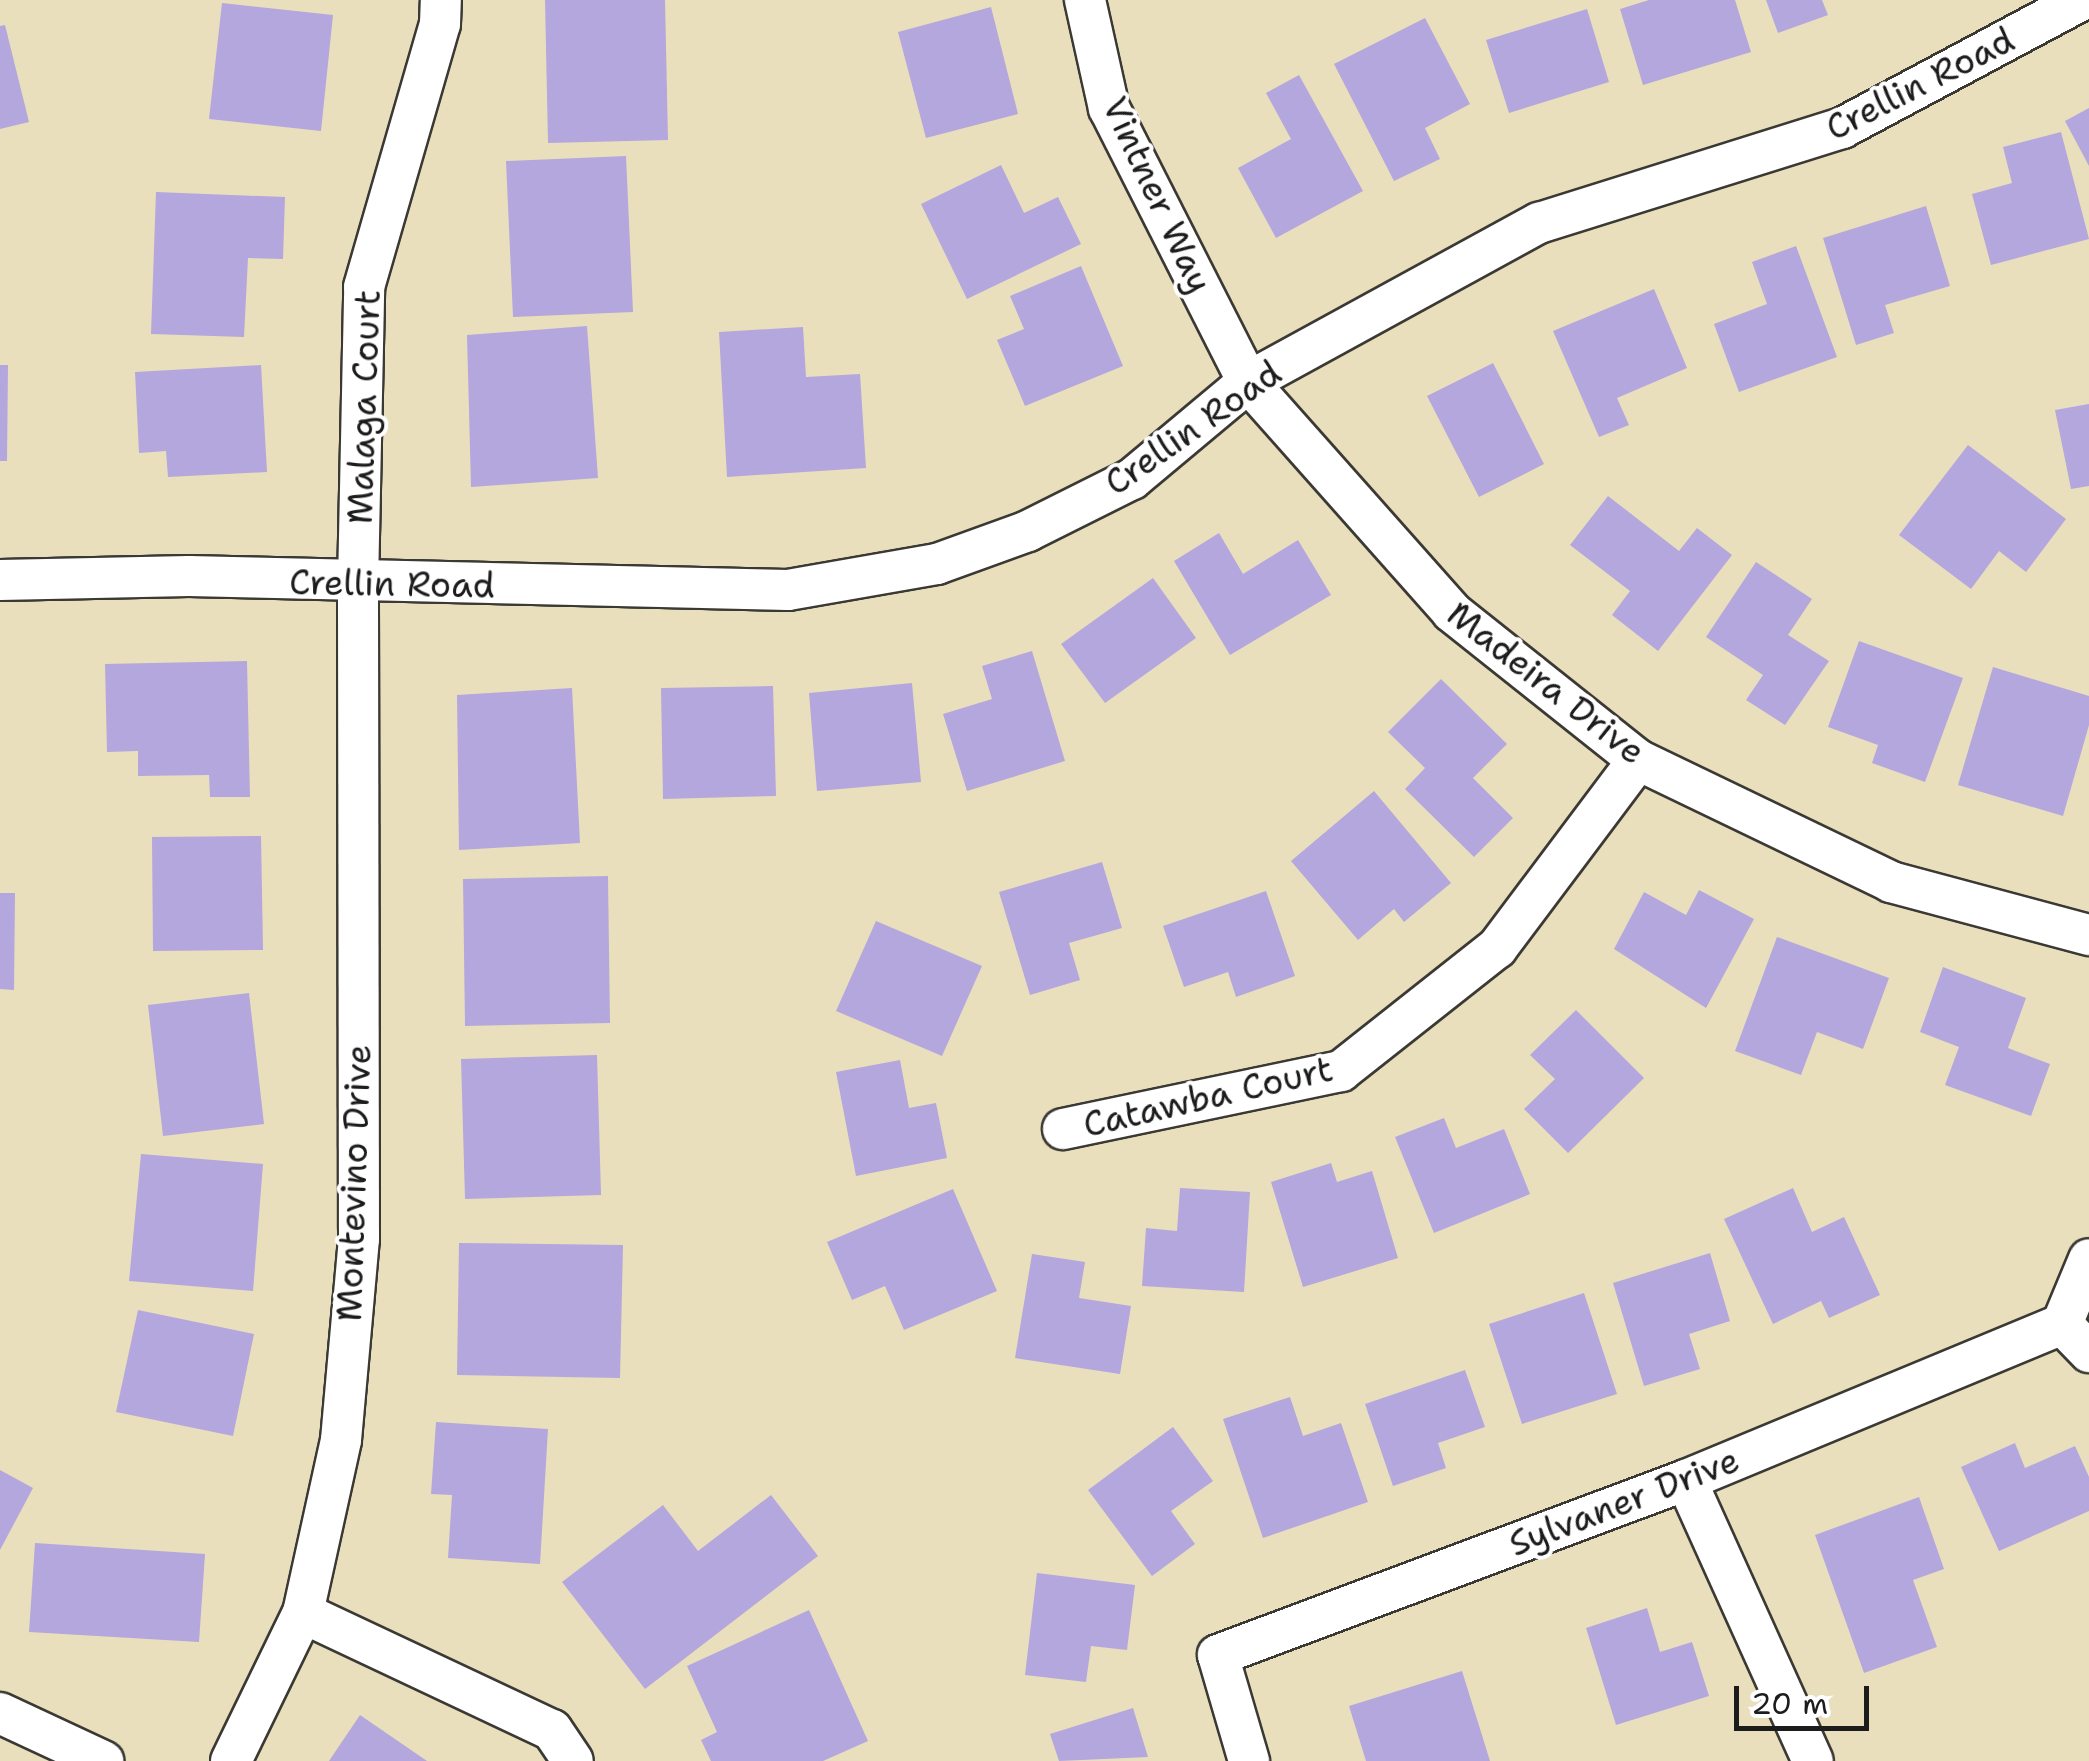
<!DOCTYPE html>
<style>
body{margin:0}
#map{position:relative;width:2089px;height:1761px;overflow:hidden;background:#e9dfbc;font-family:"Shantell Sans",sans-serif}
div>[style]{position:absolute}
[style*='--x']{left:calc(var(--x)*1px);top:calc(var(--y)*1px);width:calc(var(--w)*1px);rotate:calc(var(--a)*1deg)}
.building>*{inset:0;background:#b4a7de}
.roads{filter:drop-shadow(2px 0 #3b3934) drop-shadow(-2px 0 #3b3934) drop-shadow(0 2px #3b3934) drop-shadow(0 -2px #3b3934)}
.street>*{height:40px;margin:-20px;padding:0 20px;transform-origin:20px;border-radius:20px;background:#fff}
span{translate:-50% -50%;white-space:nowrap;text-align:center;line-height:1.15;-webkit-text-stroke:8px #fff;paint-order:stroke}
.street-label{font-size:35px;color:#1c1c1c}
.scale{position:absolute;left:1734px;top:1686px;width:135px;height:45px;box-sizing:border-box;border:5px solid #1c1c1c;border-top:0;padding-left:12px;font-size:30px;line-height:35px;white-space:nowrap;color:#1c1c1c;-webkit-text-stroke:8px #fff;paint-order:stroke}
</style>
<div id="map">
<div class="building">
<div style="clip-path:polygon(545px 0,665px 0,668px 140px,548px 143px)"></div>
<div style="clip-path:polygon(1649px 0,1735px 0,1751px 52px,1643px 85px,1620px 9px)"></div>
<div style="clip-path:polygon(1766px 0,1822px 0,1828px 15px,1778px 33px)"></div>
<div style="clip-path:polygon(222px 3px,333px 15px,321px 131px,209px 119px)"></div>
<div style="clip-path:polygon(991px 7px,1018px 114px,926px 138px,898px 32px)"></div>
<div style="clip-path:polygon(1587px 9px,1609px 82px,1509px 113px,1486px 40px)"></div>
<div style="clip-path:polygon(1425px 18px,1470px 104px,1425px 128px,1440px 159px,1394px 181px,1334px 64px)"></div>
<div style="clip-path:polygon(5px 25px,29px 122px,0 129px,0 26px)"></div>
<div style="clip-path:polygon(1299px 75px,1363px 191px,1276px 238px,1238px 168px,1291px 139px,1266px 93px)"></div>
<div style="clip-path:polygon(2089px 108px,2089px 166px,2065px 121px)"></div>
<div style="clip-path:polygon(2061px 132px,2089px 239px,1991px 265px,1972px 194px,2012px 183px,2003px 147px)"></div>
<div style="clip-path:polygon(626px 156px,633px 312px,513px 317px,506px 161px)"></div>
<div style="clip-path:polygon(1001px 165px,1024px 213px,1058px 197px,1081px 244px,967px 299px,921px 204px)"></div>
<div style="clip-path:polygon(156px 192px,285px 197px,283px 259px,248px 258px,244px 337px,151px 334px)"></div>
<div style="clip-path:polygon(1926px 206px,1950px 286px,1885px 305px,1894px 333px,1856px 345px,1823px 238px)"></div>
<div style="clip-path:polygon(1796px 246px,1837px 357px,1739px 392px,1714px 324px,1767px 304px,1752px 262px)"></div>
<div style="clip-path:polygon(1081px 266px,1123px 366px,1025px 406px,997px 340px,1024px 329px,1010px 296px)"></div>
<div style="clip-path:polygon(1654px 289px,1687px 368px,1617px 398px,1629px 425px,1599px 437px,1553px 331px)"></div>
<div style="clip-path:polygon(587px 326px,598px 478px,471px 487px,467px 335px)"></div>
<div style="clip-path:polygon(803px 327px,806px 377px,860px 374px,866px 468px,727px 477px,719px 332px)"></div>
<div style="clip-path:polygon(1493px 363px,1544px 464px,1479px 497px,1427px 396px)"></div>
<div style="clip-path:polygon(0 365px,8px 365px,7px 461px,0 461px)"></div>
<div style="clip-path:polygon(261px 365px,267px 472px,168px 477px,166px 451px,139px 453px,135px 372px)"></div>
<div style="clip-path:polygon(2089px 404px,2089px 486px,2071px 489px,2055px 410px)"></div>
<div style="clip-path:polygon(1968px 445px,2066px 519px,2026px 572px,1999px 551px,1971px 589px,1899px 535px)"></div>
<div style="clip-path:polygon(1608px 496px,1679px 551px,1697px 528px,1732px 555px,1658px 651px,1612px 615px,1630px 591px,1570px 545px)"></div>
<div style="clip-path:polygon(1219px 533px,1243px 574px,1298px 540px,1331px 595px,1230px 655px,1174px 561px)"></div>
<div style="clip-path:polygon(1756px 562px,1812px 599px,1788px 635px,1829px 661px,1785px 725px,1746px 700px,1763px 675px,1706px 637px)"></div>
<div style="clip-path:polygon(1153px 578px,1196px 638px,1105px 703px,1061px 644px)"></div>
<div style="clip-path:polygon(1859px 641px,1963px 678px,1925px 782px,1872px 763px,1878px 745px,1828px 727px)"></div>
<div style="clip-path:polygon(1032px 651px,1065px 761px,967px 791px,943px 714px,992px 699px,982px 666px)"></div>
<div style="clip-path:polygon(247px 661px,250px 797px,210px 797px,209px 775px,138px 776px,138px 751px,107px 752px,105px 664px)"></div>
<div style="clip-path:polygon(1993px 667px,2089px 696px,2089px 725px,2063px 816px,1958px 785px)"></div>
<div style="clip-path:polygon(1441px 679px,1507px 744px,1473px 778px,1513px 818px,1474px 857px,1405px 789px,1425px 768px,1388px 732px)"></div>
<div style="clip-path:polygon(912px 683px,921px 782px,817px 791px,809px 693px)"></div>
<div style="clip-path:polygon(773px 686px,776px 796px,663px 799px,661px 688px)"></div>
<div style="clip-path:polygon(572px 688px,580px 843px,459px 850px,457px 695px)"></div>
<div style="clip-path:polygon(1374px 791px,1451px 883px,1404px 922px,1394px 909px,1358px 940px,1291px 861px)"></div>
<div style="clip-path:polygon(261px 836px,263px 950px,153px 951px,152px 837px)"></div>
<div style="clip-path:polygon(1102px 862px,1122px 928px,1069px 943px,1080px 980px,1030px 995px,999px 892px)"></div>
<div style="clip-path:polygon(608px 876px,610px 1023px,465px 1026px,463px 879px)"></div>
<div style="clip-path:polygon(1699px 890px,1754px 919px,1706px 1008px,1614px 949px,1644px 892px,1686px 915px)"></div>
<div style="clip-path:polygon(1266px 891px,1295px 976px,1236px 997px,1228px 972px,1184px 987px,1163px 926px)"></div>
<div style="clip-path:polygon(0 893px,15px 893px,14px 990px,0 989px)"></div>
<div style="clip-path:polygon(876px 921px,982px 966px,942px 1056px,836px 1011px)"></div>
<div style="clip-path:polygon(1777px 937px,1889px 978px,1863px 1049px,1817px 1032px,1801px 1075px,1735px 1051px)"></div>
<div style="clip-path:polygon(1943px 967px,2026px 998px,2008px 1048px,2050px 1064px,2031px 1116px,1945px 1085px,1959px 1047px,1920px 1032px)"></div>
<div style="clip-path:polygon(249px 993px,264px 1124px,163px 1136px,148px 1005px)"></div>
<div style="clip-path:polygon(1576px 1010px,1644px 1078px,1568px 1153px,1524px 1109px,1555px 1079px,1530px 1055px)"></div>
<div style="clip-path:polygon(597px 1055px,601px 1195px,465px 1199px,461px 1059px)"></div>
<div style="clip-path:polygon(900px 1060px,909px 1108px,936px 1103px,947px 1158px,856px 1176px,836px 1072px)"></div>
<div style="clip-path:polygon(1444px 1118px,1456px 1148px,1504px 1129px,1530px 1194px,1434px 1233px,1395px 1137px)"></div>
<div style="clip-path:polygon(141px 1154px,263px 1164px,253px 1291px,129px 1281px)"></div>
<div style="clip-path:polygon(1331px 1163px,1337px 1182px,1372px 1171px,1398px 1258px,1303px 1287px,1271px 1182px)"></div>
<div style="clip-path:polygon(1180px 1188px,1250px 1192px,1244px 1292px,1142px 1286px,1146px 1228px,1177px 1231px)"></div>
<div style="clip-path:polygon(1793px 1188px,1812px 1232px,1844px 1217px,1880px 1295px,1829px 1318px,1821px 1301px,1773px 1324px,1724px 1219px)"></div>
<div style="clip-path:polygon(953px 1189px,997px 1291px,904px 1330px,885px 1286px,852px 1300px,827px 1242px)"></div>
<div style="clip-path:polygon(459px 1243px,623px 1245px,620px 1378px,457px 1375px)"></div>
<div style="clip-path:polygon(1710px 1253px,1730px 1321px,1689px 1334px,1700px 1369px,1644px 1386px,1613px 1283px)"></div>
<div style="clip-path:polygon(1032px 1254px,1085px 1262px,1079px 1298px,1131px 1306px,1120px 1374px,1015px 1358px)"></div>
<div style="clip-path:polygon(1584px 1293px,1617px 1394px,1522px 1424px,1489px 1324px)"></div>
<div style="clip-path:polygon(138px 1310px,254px 1334px,233px 1436px,116px 1412px)"></div>
<div style="clip-path:polygon(1465px 1370px,1485px 1427px,1438px 1443px,1446px 1468px,1393px 1486px,1365px 1404px)"></div>
<div style="clip-path:polygon(1290px 1397px,1303px 1436px,1341px 1423px,1368px 1502px,1263px 1538px,1223px 1419px)"></div>
<div style="clip-path:polygon(436px 1422px,548px 1429px,540px 1564px,448px 1558px,452px 1495px,431px 1494px)"></div>
<div style="clip-path:polygon(1173px 1427px,1213px 1481px,1171px 1511px,1195px 1544px,1152px 1576px,1088px 1490px)"></div>
<div style="clip-path:polygon(2015px 1443px,2025px 1468px,2075px 1446px,2089px 1477px,2089px 1511px,1999px 1551px,1961px 1467px)"></div>
<div style="clip-path:polygon(0 1470px,33px 1488px,0 1550px)"></div>
<div style="clip-path:polygon(771px 1495px,818px 1556px,645px 1689px,562px 1582px,663px 1505px,698px 1551px)"></div>
<div style="clip-path:polygon(1919px 1497px,1944px 1569px,1913px 1580px,1937px 1647px,1864px 1673px,1815px 1535px)"></div>
<div style="clip-path:polygon(35px 1543px,205px 1554px,199px 1642px,29px 1632px)"></div>
<div style="clip-path:polygon(1037px 1573px,1135px 1585px,1127px 1650px,1091px 1646px,1086px 1682px,1025px 1675px)"></div>
<div style="clip-path:polygon(1647px 1608px,1660px 1652px,1692px 1642px,1709px 1696px,1616px 1725px,1586px 1628px)"></div>
<div style="clip-path:polygon(809px 1610px,868px 1741px,823px 1761px,711px 1761px,701px 1740px,717px 1732px,687px 1666px)"></div>
<div style="clip-path:polygon(1462px 1671px,1490px 1761px,1366px 1761px,1349px 1706px)"></div>
<div style="clip-path:polygon(1133px 1708px,1148px 1757px,1059px 1761px,1050px 1734px)"></div>
<div style="clip-path:polygon(360px 1715px,427px 1761px,329px 1761px)"></div>
</div>
<div class="roads">
<div class="street">
<div style="--x:1085;--y:0;--w:111;--a:77.5"></div>
<div style="--x:1109;--y:108;--w:307;--a:63.1"></div>
<div style="--x:1248;--y:382;--w:307;--a:48.4"></div>
<div style="--x:1452;--y:612;--w:238;--a:38.5"></div>
<div style="--x:1638;--y:760;--w:281;--a:25.7"></div>
<div style="--x:1891;--y:882;--w:205;--a:15"></div>
<div style="--x:0;--y:580;--w:189;--a:-1.2"></div>
<div style="--x:189;--y:576;--w:599;--a:1.34"></div>
<div style="--x:788;--y:590;--w:151;--a:-9.9"></div>
<div style="--x:937;--y:564;--w:97;--a:-19.9"></div>
<div style="--x:1028;--y:531;--w:116;--a:-26.6"></div>
<div style="--x:1132;--y:479;--w:151;--a:-39.9"></div>
<div style="--x:1248;--y:382;--w:332;--a:-28.7"></div>
<div style="--x:1539;--y:223;--w:318;--a:-17.4"></div>
<div style="--x:1842;--y:128;--w:272;--a:-28.1"></div>
<div style="--x:1063;--y:1129;--w:284;--a:-11.8"></div>
<div style="--x:1341;--y:1071;--w:199;--a:-38.3"></div>
<div style="--x:1497;--y:948;--w:235;--a:-53.1"></div>
<div style="--x:2062;--y:1324;--w:39;--a:46"></div>
<div style="--x:1686;--y:1480;--w:308;--a:65.7"></div>
<div style="--x:303;--y:1613;--w:275;--a:25.2"></div>
<div style="--x:552;--y:1730;--w:37;--a:56"></div>
<div style="--x:0;--y:1713;--w:114;--a:25"></div>
<div style="--x:231;--y:1761;--w:165;--a:-64.1"></div>
<div style="--x:303;--y:1613;--w:177;--a:-77.6"></div>
<div style="--x:341;--y:1440;--w:202;--a:-84.9"></div>
<div style="--x:359;--y:1239;--w:654;--a:-90.09"></div>
<div style="--x:358;--y:585;--w:298;--a:-88.8"></div>
<div style="--x:364;--y:287;--w:274;--a:-73.9"></div>
<div style="--x:440;--y:24;--w:24;--a:-88"></div>
<div style="--x:1249;--y:1761;--w:110;--a:-106.3"></div>
<div style="--x:1218;--y:1655;--w:500;--a:-20.5"></div>
<div style="--x:1686;--y:1480;--w:407;--a:-22.5"></div>
<div style="--x:2062;--y:1324;--w:70;--a:-67.4"></div>
</div>
</div>
<div class="street-label">
<span style="left:1920px;top:84px;rotate:-27deg">Crellin Road</span>
<span style="left:1157px;top:195px;rotate:65deg">Vintner Way</span>
<span style="left:364px;top:407px;rotate:-88deg">Malaga Court</span>
<span style="left:1193px;top:428px;rotate:-35deg">Crellin Road</span>
<span style="left:392px;top:584px;rotate:1deg">Crellin Road</span>
<span style="left:1546px;top:683px;rotate:38deg">Madeira Drive</span>
<span style="left:1208px;top:1097px;rotate:-13deg">Catawba Court</span>
<span style="left:354px;top:1183px;rotate:-88deg">Montevino Drive</span>
<span style="left:1624px;top:1502px;rotate:-21deg">Sylvaner Drive</span>
</div>
<div class="scale">20 m</div>
</div>
